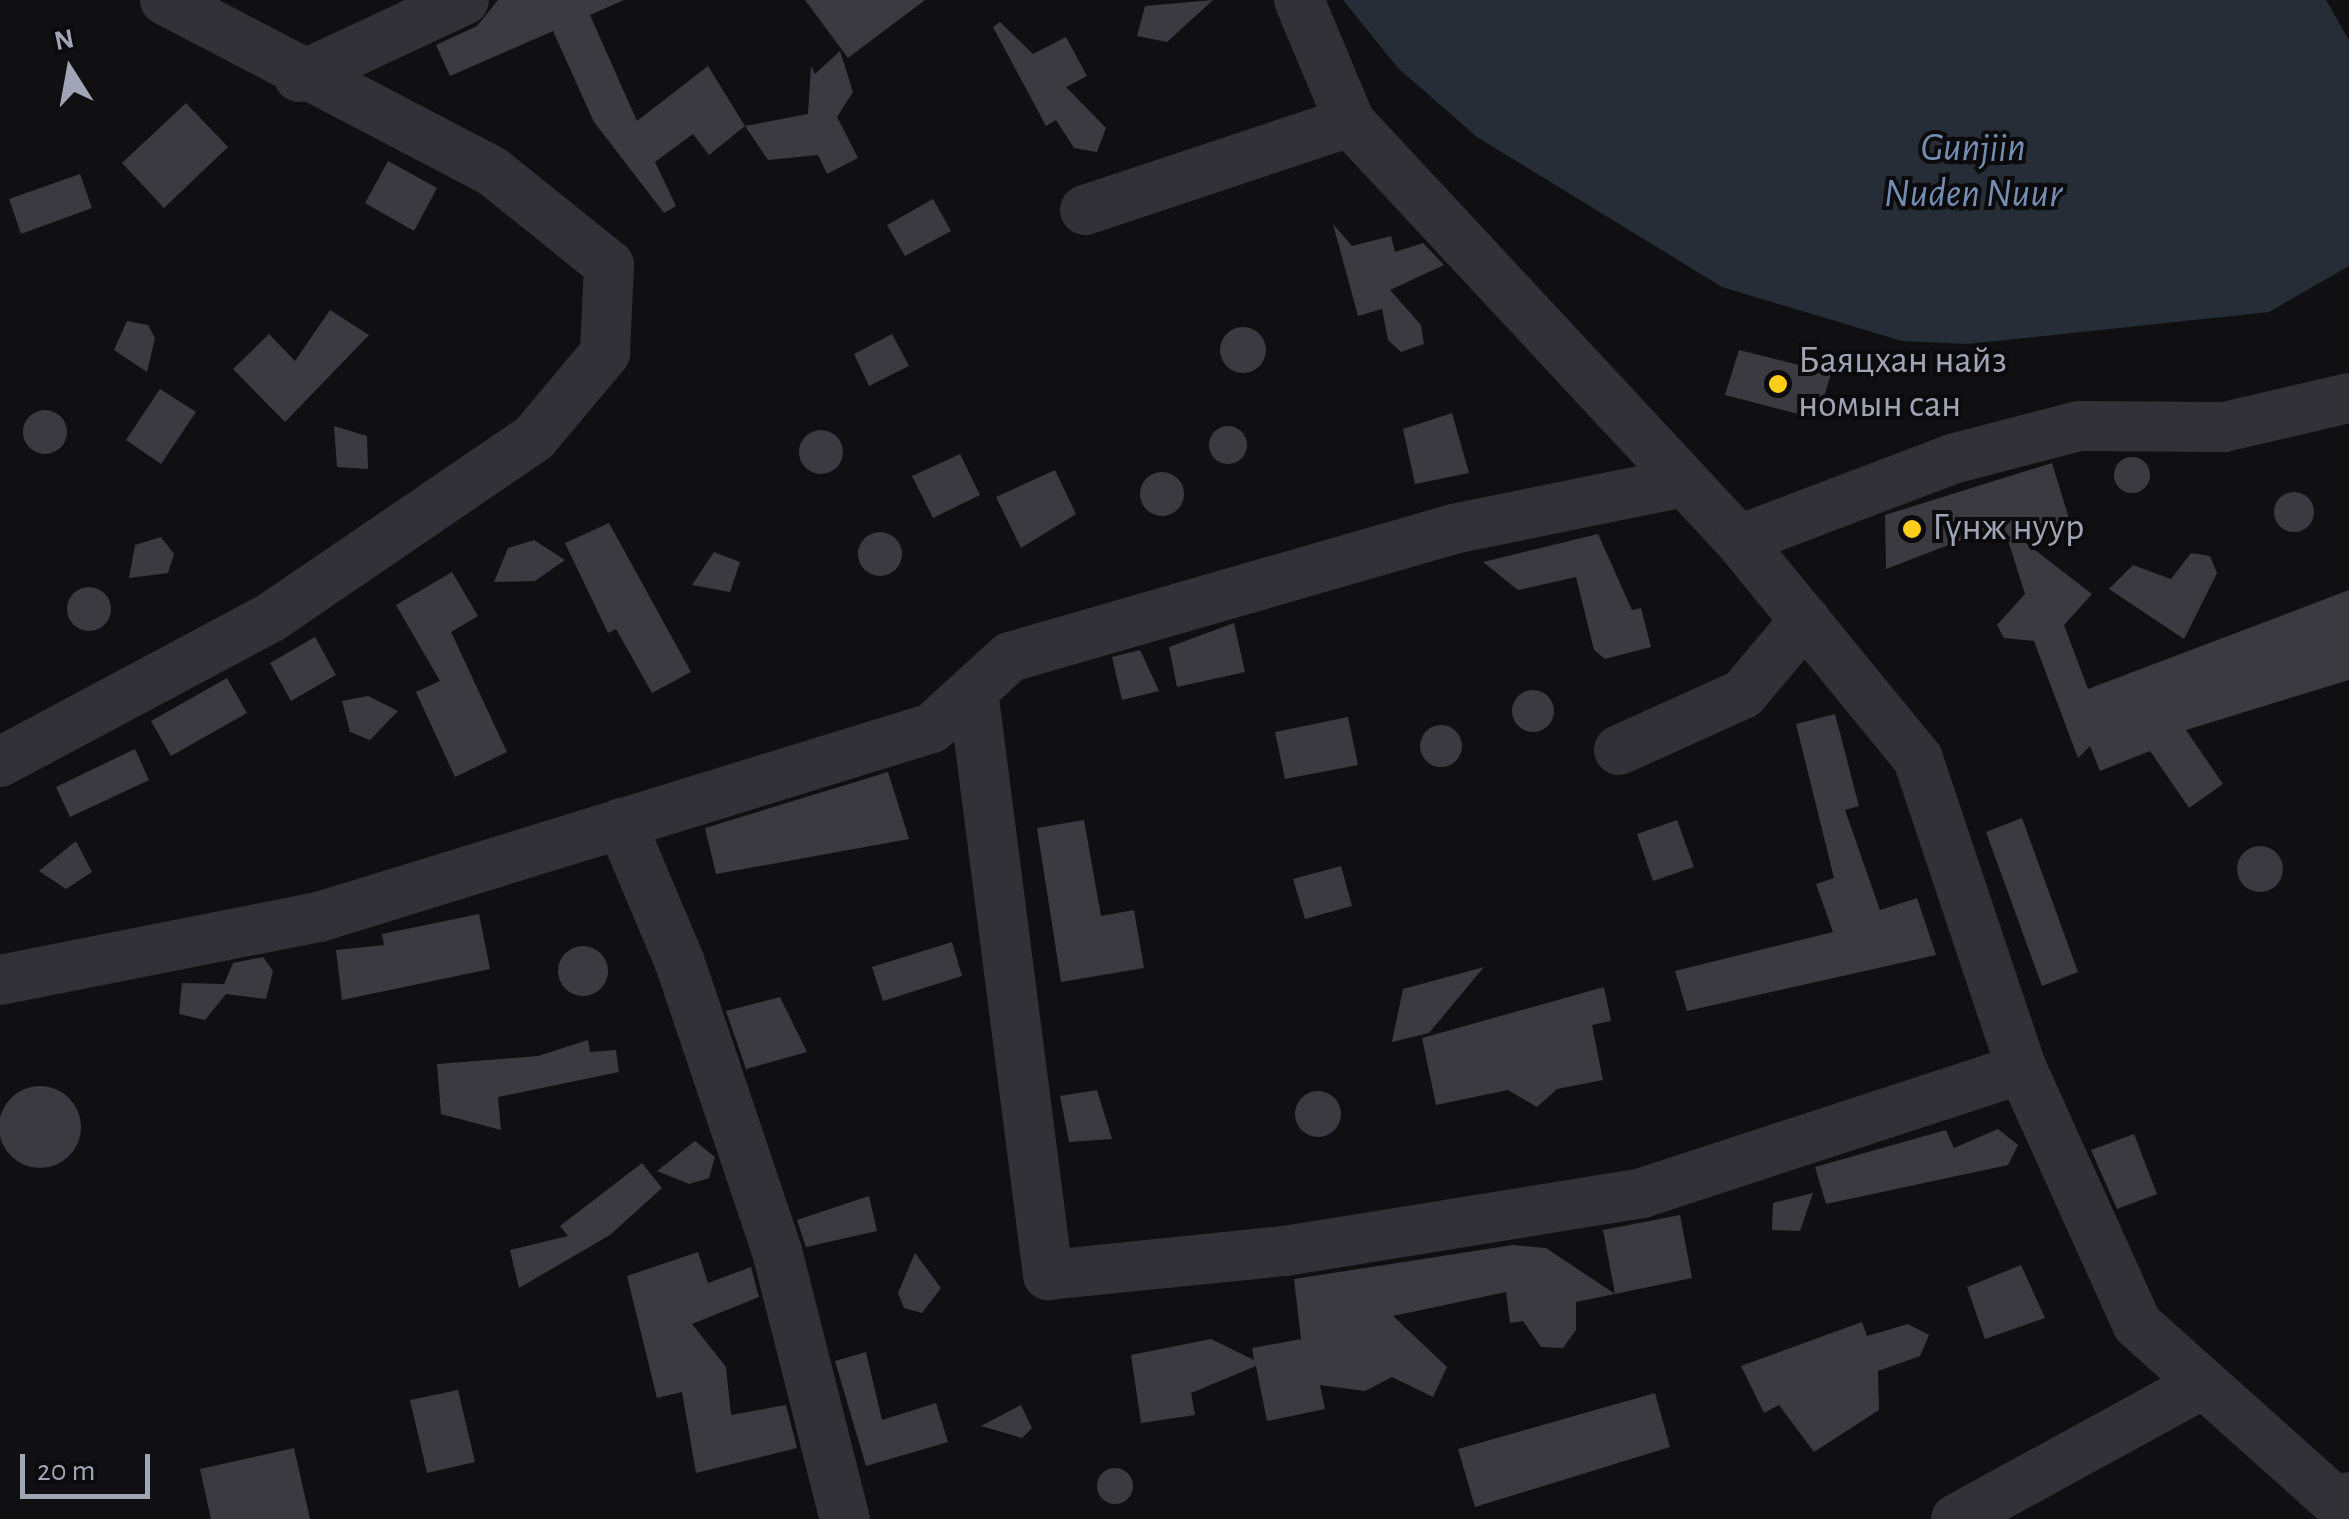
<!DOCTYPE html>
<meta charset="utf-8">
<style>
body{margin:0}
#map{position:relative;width:2349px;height:1519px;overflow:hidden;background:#101012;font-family:"Alegreya Sans",sans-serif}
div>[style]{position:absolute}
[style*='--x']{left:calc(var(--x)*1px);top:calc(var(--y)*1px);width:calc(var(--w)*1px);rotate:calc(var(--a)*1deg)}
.water>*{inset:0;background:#262d36}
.building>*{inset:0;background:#3a3a40}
.round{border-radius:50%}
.street>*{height:50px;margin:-25px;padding:0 25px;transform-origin:25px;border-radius:25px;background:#313137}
.dots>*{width:28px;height:28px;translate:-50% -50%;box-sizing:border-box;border:5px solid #0b0b0d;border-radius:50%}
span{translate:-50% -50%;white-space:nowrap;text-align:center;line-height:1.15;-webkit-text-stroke:8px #0b0b0d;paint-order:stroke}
.poi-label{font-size:38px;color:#a0a4b4}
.left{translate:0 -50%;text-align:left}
.water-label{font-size:40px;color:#748db2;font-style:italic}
.north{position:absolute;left:20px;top:20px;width:100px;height:100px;-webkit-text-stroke:8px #0b0b0d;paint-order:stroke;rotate:349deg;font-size:28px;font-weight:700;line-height:40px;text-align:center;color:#a0a4b4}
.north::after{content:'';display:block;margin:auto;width:35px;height:45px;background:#a0a4b4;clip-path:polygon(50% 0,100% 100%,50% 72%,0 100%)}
.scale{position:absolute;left:20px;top:1454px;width:130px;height:45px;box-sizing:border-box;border:5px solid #a0a4b4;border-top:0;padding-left:12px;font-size:30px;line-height:35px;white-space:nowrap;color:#a0a4b4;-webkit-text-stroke:8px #0b0b0d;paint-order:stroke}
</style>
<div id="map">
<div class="water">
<div style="clip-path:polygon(1343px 0,2326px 0,2349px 40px,2349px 266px,2269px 312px,1968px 344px,1902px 341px,1722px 287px,1477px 137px,1398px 68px)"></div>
</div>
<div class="building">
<div style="clip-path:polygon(498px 0,624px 0,590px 15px,637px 121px,708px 66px,745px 126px,808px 114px,811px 66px,815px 74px,840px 51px,853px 92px,837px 117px,858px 158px,827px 174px,818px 155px,768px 160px,745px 126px,709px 155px,693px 134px,655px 162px,676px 206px,664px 213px,594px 122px,553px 31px,450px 76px,436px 45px,477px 26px)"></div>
<div style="clip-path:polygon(805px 0,925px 0,848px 58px)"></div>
<div style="clip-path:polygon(1213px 0,1167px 42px,1137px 36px,1145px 6px)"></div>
<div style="clip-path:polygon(1000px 22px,1033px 54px,1066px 37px,1087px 76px,1066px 87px,1106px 128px,1097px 152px,1074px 148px,1056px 120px,1046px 126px,993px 27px)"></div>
<div style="clip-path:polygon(186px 103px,228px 147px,164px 208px,122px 163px)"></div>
<div style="clip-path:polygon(388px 161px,437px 188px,414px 231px,365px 203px)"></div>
<div style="clip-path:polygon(80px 174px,92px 208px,21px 234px,9px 199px)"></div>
<div style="clip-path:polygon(933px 199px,951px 231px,905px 256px,887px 225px)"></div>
<div style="clip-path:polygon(1333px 224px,1352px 246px,1391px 236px,1395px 252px,1423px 243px,1444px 265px,1390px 290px,1421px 325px,1424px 344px,1401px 352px,1388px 340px,1382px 309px,1358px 316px)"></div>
<div style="clip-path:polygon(330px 310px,369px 335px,285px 422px,233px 369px,269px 334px,295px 361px)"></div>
<div style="clip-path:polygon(127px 321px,148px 325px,155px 338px,147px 372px,114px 350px)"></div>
<div class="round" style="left:1220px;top:327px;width:46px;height:46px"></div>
<div style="clip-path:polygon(892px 334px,909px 366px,869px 386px,854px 354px)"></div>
<div style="clip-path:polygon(1739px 350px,1831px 373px,1818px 419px,1725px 395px)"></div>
<div style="clip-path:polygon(160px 389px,196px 412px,161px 464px,126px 440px)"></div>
<div class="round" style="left:23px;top:410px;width:44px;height:44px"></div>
<div style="clip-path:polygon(1452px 413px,1469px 473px,1415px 484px,1403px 429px)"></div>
<div class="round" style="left:1209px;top:426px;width:38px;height:38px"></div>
<div style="clip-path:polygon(334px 426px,367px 436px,368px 469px,337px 467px)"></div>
<div class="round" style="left:799px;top:430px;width:44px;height:44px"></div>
<div style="clip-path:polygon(960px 454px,980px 495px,933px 518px,912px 476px)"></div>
<div class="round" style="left:2114px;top:457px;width:36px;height:36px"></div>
<div style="clip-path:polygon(2052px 463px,2071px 525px,2022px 540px,2092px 594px,2064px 625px,2088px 689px,2349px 590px,2349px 680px,2186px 730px,2223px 784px,2189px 808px,2150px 751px,2100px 771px,2090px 746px,2078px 758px,2034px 641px,2004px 638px,1997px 625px,2025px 594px,2003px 524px,1886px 569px,1885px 515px)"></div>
<div style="clip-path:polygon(1055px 470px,1076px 514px,1021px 548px,996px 497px)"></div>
<div class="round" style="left:1140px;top:472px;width:44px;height:44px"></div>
<div class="round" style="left:2274px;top:492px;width:40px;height:40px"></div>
<div style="clip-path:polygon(609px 523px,691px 672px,652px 693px,616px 629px,608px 633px,565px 543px)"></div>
<div class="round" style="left:858px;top:532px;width:44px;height:44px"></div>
<div style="clip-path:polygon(1598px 534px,1632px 610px,1641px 608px,1651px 647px,1605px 659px,1594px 650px,1576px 577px,1518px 590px,1483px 562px)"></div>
<div style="clip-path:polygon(161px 537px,174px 554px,168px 573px,129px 578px,135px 545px)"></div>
<div style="clip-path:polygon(534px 540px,565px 560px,535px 581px,494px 582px,508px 548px)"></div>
<div style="clip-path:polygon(714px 552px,740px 562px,730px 592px,692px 585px)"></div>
<div style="clip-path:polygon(2191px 553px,2210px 556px,2217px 573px,2184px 639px,2109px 589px,2133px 565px,2171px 579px)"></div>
<div style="clip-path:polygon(452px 572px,478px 616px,451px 632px,507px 752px,455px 777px,416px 692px,440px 681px,396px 605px)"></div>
<div class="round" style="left:67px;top:587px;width:44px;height:44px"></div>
<div style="clip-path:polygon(1234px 623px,1245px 672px,1177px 687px,1169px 647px)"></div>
<div style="clip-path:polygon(315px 637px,336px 675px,291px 701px,270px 663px)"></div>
<div style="clip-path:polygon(1140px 650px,1159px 691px,1122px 700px,1112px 657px)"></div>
<div style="clip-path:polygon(227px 678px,247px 713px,171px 756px,151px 721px)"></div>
<div class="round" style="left:1512px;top:690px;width:42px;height:42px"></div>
<div style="clip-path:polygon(368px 696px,398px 711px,370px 740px,350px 732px,342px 701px)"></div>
<div style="clip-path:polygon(1835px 714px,1859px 806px,1845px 810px,1880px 910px,1917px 898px,1936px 955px,1687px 1011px,1675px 971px,1833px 932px,1816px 884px,1834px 878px,1796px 724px)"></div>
<div style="clip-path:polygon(1348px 717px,1358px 765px,1285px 779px,1275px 732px)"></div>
<div class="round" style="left:1420px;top:725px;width:42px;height:42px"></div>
<div style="clip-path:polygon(135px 749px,149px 780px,70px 817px,56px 787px)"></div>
<div style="clip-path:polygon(888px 772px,909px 839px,716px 874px,705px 828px)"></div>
<div style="clip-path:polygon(2022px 818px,2078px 972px,2042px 986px,1986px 832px)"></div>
<div style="clip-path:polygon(1084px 820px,1101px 916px,1134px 910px,1144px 968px,1061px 982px,1037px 828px)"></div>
<div style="clip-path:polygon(1677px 820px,1694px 867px,1653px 881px,1637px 834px)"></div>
<div style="clip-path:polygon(76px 841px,92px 872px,66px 889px,39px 871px)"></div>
<div class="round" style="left:2237px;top:846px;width:46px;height:46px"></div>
<div style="clip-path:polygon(1341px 866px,1352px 906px,1305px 919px,1293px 879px)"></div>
<div style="clip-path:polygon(479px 914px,490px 969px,342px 1000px,336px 950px,384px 945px,382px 934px)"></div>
<div style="clip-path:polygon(952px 942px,962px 976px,883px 1001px,872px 967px)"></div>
<div class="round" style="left:558px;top:946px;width:50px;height:50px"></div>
<div style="clip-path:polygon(263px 957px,273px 971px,266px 999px,226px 994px,205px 1020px,179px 1014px,182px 983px,224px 984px,233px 963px)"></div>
<div style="clip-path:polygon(1484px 967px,1429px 1033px,1392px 1042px,1403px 989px)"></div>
<div style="clip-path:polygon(1604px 987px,1611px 1021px,1592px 1025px,1603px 1080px,1557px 1089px,1537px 1107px,1508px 1090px,1436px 1105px,1422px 1038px)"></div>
<div style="clip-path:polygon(780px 997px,807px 1052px,746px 1069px,726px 1011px)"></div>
<div style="clip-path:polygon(588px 1040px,590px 1052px,616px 1050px,619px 1072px,498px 1097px,501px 1130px,441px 1114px,437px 1064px,538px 1056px)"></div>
<div class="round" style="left:-1px;top:1086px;width:82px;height:82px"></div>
<div style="clip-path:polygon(1097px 1090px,1112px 1139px,1069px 1142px,1060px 1096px)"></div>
<div class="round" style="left:1295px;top:1091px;width:46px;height:46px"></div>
<div style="clip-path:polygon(1998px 1129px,2018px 1145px,2008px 1165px,1826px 1204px,1815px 1167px,1946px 1130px,1954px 1148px)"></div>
<div style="clip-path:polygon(2134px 1134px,2157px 1194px,2117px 1209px,2091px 1150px)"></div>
<div style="clip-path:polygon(695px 1141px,715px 1157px,709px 1178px,689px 1184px,657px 1171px)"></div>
<div style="clip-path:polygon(642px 1163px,662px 1188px,610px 1235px,519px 1288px,510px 1250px,568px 1236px,560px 1226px)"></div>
<div style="clip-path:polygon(1813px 1193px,1800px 1231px,1772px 1230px,1773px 1203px)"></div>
<div style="clip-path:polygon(869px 1196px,877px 1231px,806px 1247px,797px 1220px)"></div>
<div style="clip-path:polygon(1680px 1215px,1692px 1278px,1576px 1302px,1576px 1330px,1563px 1348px,1541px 1347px,1523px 1321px,1510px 1323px,1506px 1292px,1393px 1316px,1447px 1367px,1433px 1397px,1392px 1377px,1365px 1391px,1320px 1385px,1325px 1409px,1267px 1421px,1256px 1366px,1191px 1393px,1195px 1415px,1141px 1423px,1131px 1355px,1211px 1339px,1254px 1360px,1252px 1348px,1301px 1339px,1294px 1279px,1513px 1245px,1546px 1248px,1615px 1294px,1603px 1230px)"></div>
<div style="clip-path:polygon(698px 1252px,708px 1283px,751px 1267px,759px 1297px,692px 1324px,726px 1367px,731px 1415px,786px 1405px,797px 1448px,696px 1473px,682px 1392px,657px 1398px,627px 1276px)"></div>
<div style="clip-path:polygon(915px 1253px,941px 1288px,922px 1313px,904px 1308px,898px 1293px)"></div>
<div style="clip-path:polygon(2021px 1265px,2045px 1318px,1985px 1339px,1967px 1287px)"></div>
<div style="clip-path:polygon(1862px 1322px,1867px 1336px,1908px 1324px,1929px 1335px,1920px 1356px,1878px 1371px,1879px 1410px,1814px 1452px,1779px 1405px,1764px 1413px,1741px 1366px)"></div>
<div style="clip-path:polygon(866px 1352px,882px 1420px,936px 1403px,948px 1442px,866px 1466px,835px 1361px)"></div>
<div style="clip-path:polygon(458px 1390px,475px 1462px,427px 1473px,410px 1400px)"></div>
<div style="clip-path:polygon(1655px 1393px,1670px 1447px,1475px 1507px,1458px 1449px)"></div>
<div style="clip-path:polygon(1021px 1405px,1032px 1428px,1022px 1438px,981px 1426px)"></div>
<div style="clip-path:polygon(294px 1448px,310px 1519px,211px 1519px,200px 1469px)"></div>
<div class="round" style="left:1097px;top:1468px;width:36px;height:36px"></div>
</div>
<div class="street">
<div style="--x:1299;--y:0;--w:132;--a:67.3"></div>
<div style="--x:1350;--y:122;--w:571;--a:47.06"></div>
<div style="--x:1739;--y:540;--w:283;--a:50.7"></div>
<div style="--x:1918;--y:759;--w:327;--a:71.5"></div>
<div style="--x:2022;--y:1069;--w:280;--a:65.7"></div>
<div style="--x:2137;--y:1324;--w:270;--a:41.8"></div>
<div style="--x:2338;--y:1504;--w:13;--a:-32"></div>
<div style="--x:299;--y:77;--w:182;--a:-25"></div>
<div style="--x:1085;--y:210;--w:279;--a:-18.4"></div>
<div style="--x:1739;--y:540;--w:228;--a:-20.8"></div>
<div style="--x:1952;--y:459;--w:131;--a:-14.6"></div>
<div style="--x:2079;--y:426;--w:145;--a:0.4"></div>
<div style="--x:2224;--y:427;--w:128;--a:-13.1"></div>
<div style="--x:973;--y:691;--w:589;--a:82.68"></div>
<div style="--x:1048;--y:1275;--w:238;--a:-5.8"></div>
<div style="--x:1285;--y:1251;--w:362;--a:-9.2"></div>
<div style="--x:1642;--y:1193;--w:400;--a:-18.1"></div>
<div style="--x:1619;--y:750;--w:136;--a:-24.3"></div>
<div style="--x:1743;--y:694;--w:97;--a:-50"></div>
<div style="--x:0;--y:762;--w:306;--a:-28.1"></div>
<div style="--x:270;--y:618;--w:320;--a:-34.3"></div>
<div style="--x:534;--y:438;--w:111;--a:-50.1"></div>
<div style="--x:605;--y:353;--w:88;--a:-87.4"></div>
<div style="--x:609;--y:265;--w:150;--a:-141.2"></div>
<div style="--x:492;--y:171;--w:369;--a:-152.4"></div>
<div style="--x:621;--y:823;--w:149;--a:67.1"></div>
<div style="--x:679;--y:960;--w:307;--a:71.4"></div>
<div style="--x:777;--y:1251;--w:276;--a:75.8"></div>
<div style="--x:0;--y:980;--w:325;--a:-11.2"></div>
<div style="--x:319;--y:917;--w:641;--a:-17.14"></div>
<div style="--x:932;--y:728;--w:105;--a:-42.3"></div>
<div style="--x:1010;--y:657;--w:461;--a:-16.1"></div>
<div style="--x:1453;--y:529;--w:231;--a:-11.5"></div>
<div style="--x:1956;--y:1519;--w:277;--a:-28.7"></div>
</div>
<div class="dots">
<div style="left:1778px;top:384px;background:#ffce1b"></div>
<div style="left:1912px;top:529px;background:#ffce1b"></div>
</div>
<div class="poi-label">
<span class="left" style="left:1798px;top:384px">Баяцхан найз<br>номын сан</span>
<span class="left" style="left:1932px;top:529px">Гүнж нуур</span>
</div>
<div class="water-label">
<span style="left:1973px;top:171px">Gunjiin<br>Nuden Nuur</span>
</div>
<div class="north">N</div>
<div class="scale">20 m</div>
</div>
